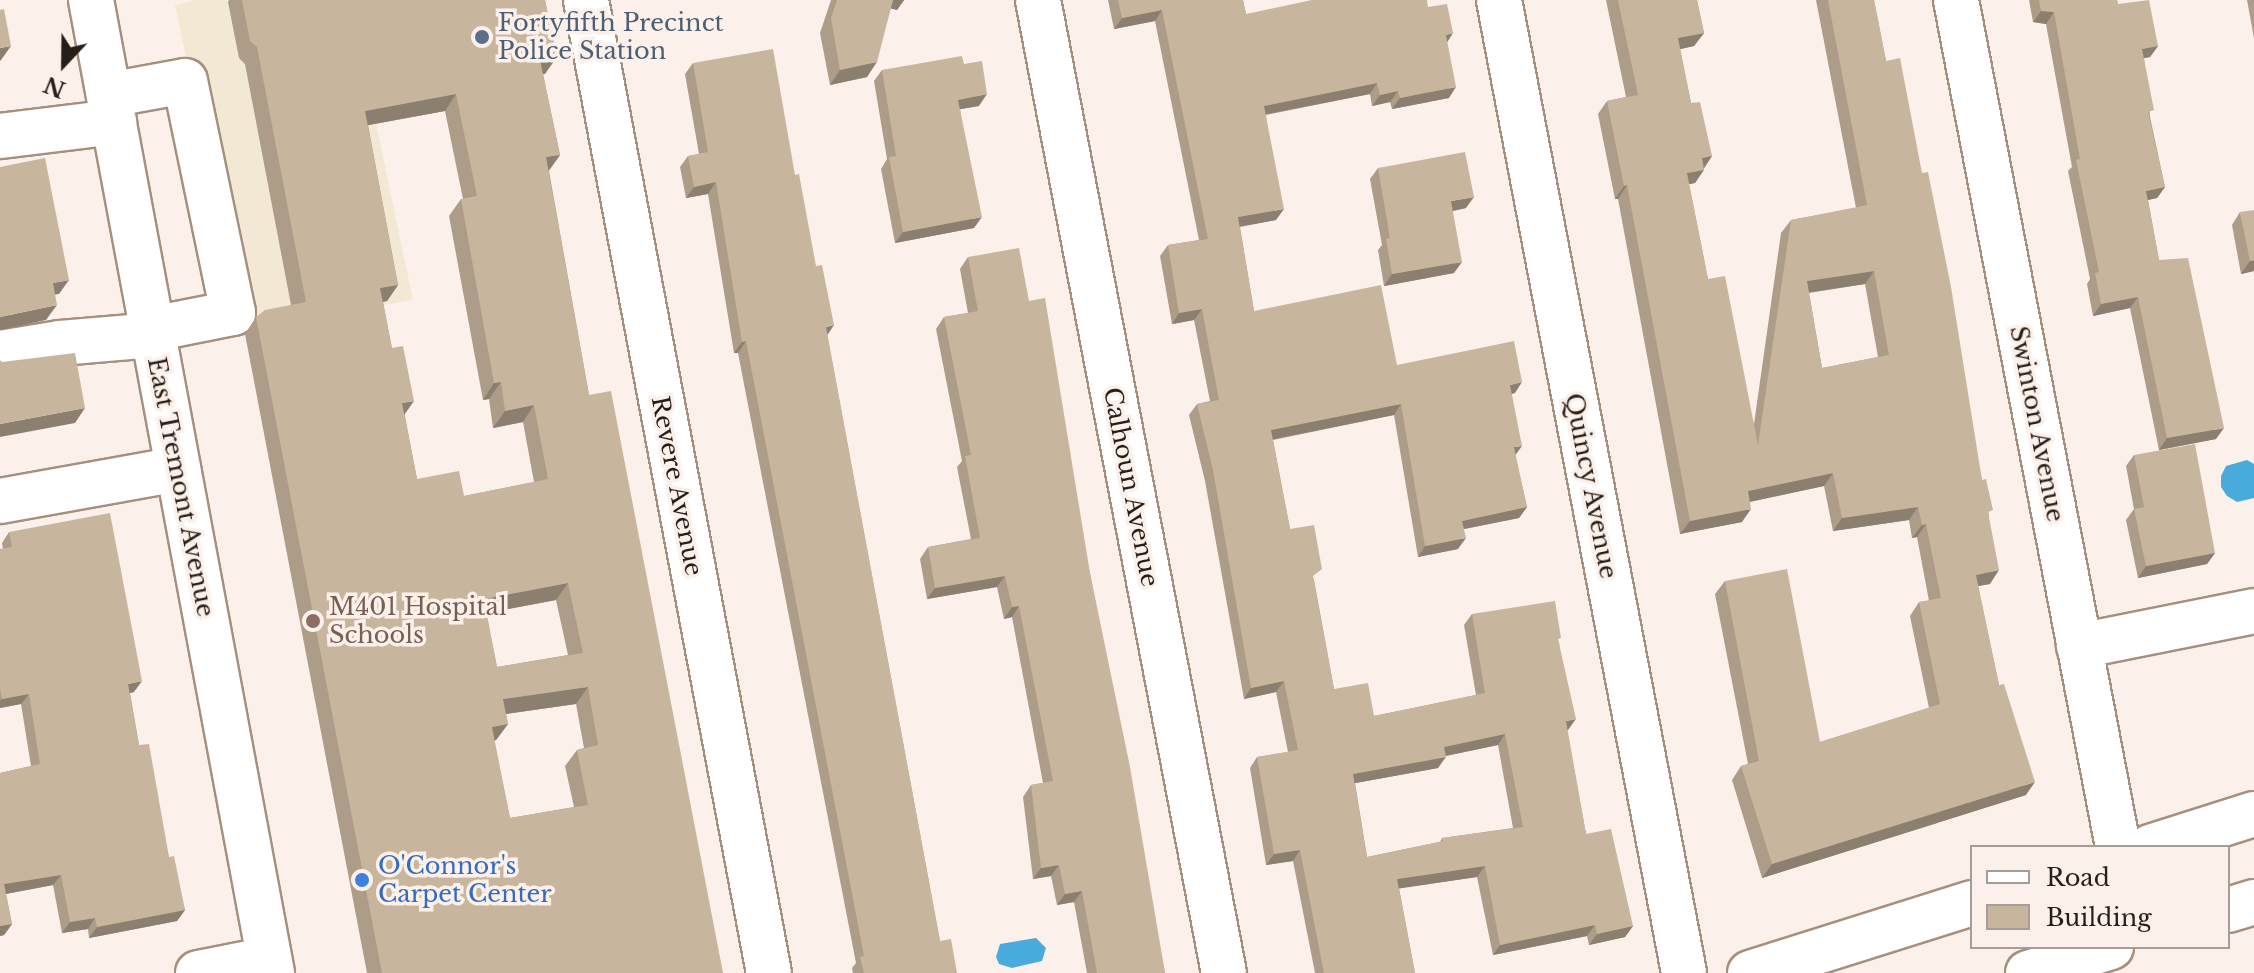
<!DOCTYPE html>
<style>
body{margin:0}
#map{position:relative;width:2254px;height:973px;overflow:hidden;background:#fbf1ea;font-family:"Libre Baskerville",serif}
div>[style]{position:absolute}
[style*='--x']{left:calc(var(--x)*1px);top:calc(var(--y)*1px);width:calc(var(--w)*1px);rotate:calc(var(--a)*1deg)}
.commercial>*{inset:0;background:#f2e8d3}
.water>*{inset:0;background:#49aadc}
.roads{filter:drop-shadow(2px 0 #a68f7d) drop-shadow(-2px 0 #a68f7d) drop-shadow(0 2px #a68f7d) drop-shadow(0 -2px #a68f7d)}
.minor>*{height:44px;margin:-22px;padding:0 22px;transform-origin:22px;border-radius:22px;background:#fff}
.major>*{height:44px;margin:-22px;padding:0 22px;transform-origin:22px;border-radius:22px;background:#fff}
.highway>*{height:44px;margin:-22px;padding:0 22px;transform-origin:22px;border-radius:22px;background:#fff}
.wall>*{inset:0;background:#ac9c88}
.shaded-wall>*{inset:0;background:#8c7f6f}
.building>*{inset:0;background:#c8b59e}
.dots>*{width:22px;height:22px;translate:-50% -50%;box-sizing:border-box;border:4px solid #fbf1ea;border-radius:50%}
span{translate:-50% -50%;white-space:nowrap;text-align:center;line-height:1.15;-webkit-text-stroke:7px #fbf1ea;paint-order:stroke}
.service-label{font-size:24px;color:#4e5e75}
.left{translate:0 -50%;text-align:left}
.street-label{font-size:24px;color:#271e17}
.education-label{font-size:24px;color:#785e54}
.shop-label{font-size:24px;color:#366cbe}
.legend{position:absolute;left:1970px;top:845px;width:260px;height:104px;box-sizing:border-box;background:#fbf1ea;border:2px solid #a69d96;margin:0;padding:10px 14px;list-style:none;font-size:24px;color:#271e17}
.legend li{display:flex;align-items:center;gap:16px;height:40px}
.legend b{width:40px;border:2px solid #a69d96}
.north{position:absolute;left:24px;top:24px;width:80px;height:80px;-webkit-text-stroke:6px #fbf1ea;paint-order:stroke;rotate:202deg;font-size:22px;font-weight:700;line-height:32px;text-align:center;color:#271e17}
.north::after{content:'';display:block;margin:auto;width:28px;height:36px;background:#271e17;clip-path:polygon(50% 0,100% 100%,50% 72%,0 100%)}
</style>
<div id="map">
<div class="commercial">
<div style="clip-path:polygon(194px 0,350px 0,413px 300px,244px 328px,175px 5px)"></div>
</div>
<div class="water">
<div style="clip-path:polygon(2247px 460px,2254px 464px,2254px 498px,2237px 502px,2227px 496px,2221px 487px,2221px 476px,2226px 466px)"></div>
<div style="clip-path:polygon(1036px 938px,1046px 948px,1042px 961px,1012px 968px,999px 964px,996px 957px,1000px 944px)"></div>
</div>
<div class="roads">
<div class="minor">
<div style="--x:586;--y:0;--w:990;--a:79.35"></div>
<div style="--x:1038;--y:0;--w:991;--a:79.18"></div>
<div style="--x:1499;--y:0;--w:990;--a:79.23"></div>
<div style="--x:1956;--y:0;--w:862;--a:79.17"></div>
<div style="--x:109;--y:95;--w:77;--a:-10.4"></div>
<div style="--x:185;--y:81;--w:237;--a:78.3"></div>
<div style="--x:233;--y:313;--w:83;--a:168.8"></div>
<div style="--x:0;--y:136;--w:115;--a:-7"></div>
<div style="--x:0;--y:353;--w:61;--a:-9.5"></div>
<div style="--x:60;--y:343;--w:93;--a:-4.9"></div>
<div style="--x:0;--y:501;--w:181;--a:-10.2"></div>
<div style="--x:2079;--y:646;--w:178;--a:-11.3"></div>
<div style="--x:198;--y:973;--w:72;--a:-11.2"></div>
</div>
<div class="major">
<div style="--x:91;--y:0;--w:990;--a:79.46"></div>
<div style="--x:2150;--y:847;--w:109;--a:-17.6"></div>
<div style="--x:1750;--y:973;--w:233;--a:-17.5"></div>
</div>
<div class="highway">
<div style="--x:2228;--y:910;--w:27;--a:-17"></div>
<div style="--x:2028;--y:973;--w:87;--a:-17.4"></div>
</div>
</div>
<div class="wall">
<div style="clip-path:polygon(evenodd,229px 0,545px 0,557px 57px,543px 74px,560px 155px,549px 171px,589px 395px,723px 973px,367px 973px,245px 334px,256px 317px,291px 305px,245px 64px,239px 58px,228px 2px,229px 0,445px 111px,463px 199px,461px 199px,449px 216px,483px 400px,489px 399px,493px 428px,523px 422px,534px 482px,464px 496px,417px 479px,383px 302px,387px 301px,398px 285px,368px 125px,445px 111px,229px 0,556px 600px,568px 655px,497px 667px,486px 613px,556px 600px,229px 0,576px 704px,584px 748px,577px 750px,565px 766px,574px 807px,510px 818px,494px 741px,496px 740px,508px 724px,506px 714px,576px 704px)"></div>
<div style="clip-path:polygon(831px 0,904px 0,897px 10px,891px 8px,867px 77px,830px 85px,820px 33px)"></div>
<div style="clip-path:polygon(evenodd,1108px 0,1243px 0,1246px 14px,1428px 7px,1447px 42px,1449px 98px,1392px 109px,1390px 102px,1372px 106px,1370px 94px,1266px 115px,1276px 220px,1240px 227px,1254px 311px,1397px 365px,1515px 393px,1512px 394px,1515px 455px,1527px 507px,1519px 518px,1464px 529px,1458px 549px,1418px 557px,1394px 415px,1273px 440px,1290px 529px,1314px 580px,1334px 689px,1374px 716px,1476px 695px,1464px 625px,1472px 614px,1559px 642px,1567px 730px,1586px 834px,1633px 926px,1625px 937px,1589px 945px,1587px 936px,1493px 955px,1477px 877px,1399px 888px,1415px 973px,1315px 973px,1293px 861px,1266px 865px,1250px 768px,1257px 757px,1288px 752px,1276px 692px,1244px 699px,1205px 481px,1189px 415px,1197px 404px,1210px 401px,1194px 320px,1172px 324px,1160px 256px,1168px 245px,1199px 240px,1155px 21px,1114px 29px,1108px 0,1498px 745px,1513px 828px,1442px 838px,1440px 842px,1367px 857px,1355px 783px,1438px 768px,1445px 756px,1498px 745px)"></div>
<div style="clip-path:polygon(evenodd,1606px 0,1697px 0,1704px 33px,1694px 46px,1680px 49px,1691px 103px,1712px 156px,1695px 183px,1689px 184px,1708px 279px,1754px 424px,1781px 233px,1791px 220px,1856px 208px,1816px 0,1874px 0,1886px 61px,1982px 480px,1989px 516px,1990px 584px,1978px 586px,1999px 685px,2026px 795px,1762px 878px,1732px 780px,1741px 766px,1748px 764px,1715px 594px,1725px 581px,1820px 742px,1929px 708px,1910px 616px,1919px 602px,1929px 601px,1917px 537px,1912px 538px,1909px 520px,1833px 531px,1824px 486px,1750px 502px,1742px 522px,1680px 534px,1618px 199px,1615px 199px,1598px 114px,1607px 101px,1626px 97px,1606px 0,1865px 284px,1878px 357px,1822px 368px,1809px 293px,1865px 284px)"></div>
<div style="clip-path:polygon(2029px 0,2117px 0,2118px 4px,2158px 46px,2150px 57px,2144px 58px,2150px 117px,2165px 187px,2157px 198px,2148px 200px,2159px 260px,2216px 439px,2159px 450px,2130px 308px,2093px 316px,2087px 284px,2090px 279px,2068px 171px,2072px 167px,2046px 24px,2033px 22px)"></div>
<div style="clip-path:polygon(2247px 0,2254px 0,2254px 38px)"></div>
<div style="clip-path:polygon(693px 63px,795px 175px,827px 334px,940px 941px,957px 973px,853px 973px,852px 968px,856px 963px,738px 353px,734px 353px,708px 194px,686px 198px,680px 167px,688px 156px,699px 154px,685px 74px)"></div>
<div style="clip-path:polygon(964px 64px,979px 106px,960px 109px,974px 228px,895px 243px,881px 169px,887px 159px,874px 81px,882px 70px)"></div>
<div style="clip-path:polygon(1378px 168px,1466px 208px,1453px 211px,1454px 273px,1384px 286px,1378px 250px,1382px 245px,1370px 179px)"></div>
<div style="clip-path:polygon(2240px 212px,2254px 271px,2241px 274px,2232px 225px)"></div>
<div style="clip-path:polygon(968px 257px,1029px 301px,1090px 573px,1165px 973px,1087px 973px,1074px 902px,1057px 905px,1051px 876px,1033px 879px,1023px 797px,1031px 785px,1043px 783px,1012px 617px,1004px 619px,997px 587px,927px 599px,920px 559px,928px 547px,971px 539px,957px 467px,962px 461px,936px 329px,944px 317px,968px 313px,960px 269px)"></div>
<div style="clip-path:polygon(2134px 455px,2215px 553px,2207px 564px,2138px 578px,2126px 520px,2134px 509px,2126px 466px)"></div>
<div style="clip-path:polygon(9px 532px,134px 692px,130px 693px,139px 745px,169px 857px,185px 910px,177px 921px,89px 938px,88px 929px,62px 933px,53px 885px,6px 894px,12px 924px,4px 935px,0 936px,0 773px,31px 766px,21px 704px,0 708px,0 549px,3px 549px,2px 543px)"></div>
</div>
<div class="shaded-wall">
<div style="clip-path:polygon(889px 0,904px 0,897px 10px,885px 7px)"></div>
<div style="clip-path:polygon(1162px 10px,1155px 21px,1114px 29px,1122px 18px)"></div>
<div style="clip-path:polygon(2041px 11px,2054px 12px,2046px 24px,2033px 22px)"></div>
<div style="clip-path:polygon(1453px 33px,1446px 44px,1446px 35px)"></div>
<div style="clip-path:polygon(1704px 33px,1694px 46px,1668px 52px,1678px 38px)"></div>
<div style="clip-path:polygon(11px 46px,1px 60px,0 61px,0 48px)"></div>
<div style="clip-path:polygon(2158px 46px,2150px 57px,2134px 60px,2142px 49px)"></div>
<div style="clip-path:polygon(557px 57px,545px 74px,529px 77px,540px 60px)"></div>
<div style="clip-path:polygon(877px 62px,867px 77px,830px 85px,840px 70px)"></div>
<div style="clip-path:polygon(1377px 83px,1370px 94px,1256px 116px,1264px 106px)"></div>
<div style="clip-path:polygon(1456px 87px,1449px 98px,1392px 109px,1400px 98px)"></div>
<div style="clip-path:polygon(1398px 91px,1390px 102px,1372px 106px,1380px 95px)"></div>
<div style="clip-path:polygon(456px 94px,445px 111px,353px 128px,365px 111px)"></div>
<div style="clip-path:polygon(987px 94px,979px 106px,950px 111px,958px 100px)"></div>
<div style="clip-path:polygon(560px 155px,548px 171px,546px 157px)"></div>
<div style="clip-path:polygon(1712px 156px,1703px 169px,1702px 158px)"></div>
<div style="clip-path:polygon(1704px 170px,1695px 183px,1678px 186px,1687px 173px)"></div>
<div style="clip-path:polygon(716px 182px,708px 194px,686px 198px,694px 187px)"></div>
<div style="clip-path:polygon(1627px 185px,1618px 199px,1615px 199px,1624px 186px)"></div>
<div style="clip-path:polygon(2165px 187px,2157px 198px,2138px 202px,2146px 191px)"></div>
<div style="clip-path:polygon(1474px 197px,1466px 208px,1443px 213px,1451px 201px)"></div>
<div style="clip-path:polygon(1284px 209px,1276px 220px,1231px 228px,1238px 217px)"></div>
<div style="clip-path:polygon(982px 217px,974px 228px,895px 243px,903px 232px)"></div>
<div style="clip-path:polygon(2254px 260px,2254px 271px,2241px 274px,2250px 261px)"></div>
<div style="clip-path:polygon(1462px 262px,1454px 273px,1384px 286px,1392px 274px)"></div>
<div style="clip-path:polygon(1874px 271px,1865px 284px,1798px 294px,1807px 281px)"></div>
<div style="clip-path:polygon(69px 280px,59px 294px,42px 297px,53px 283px)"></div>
<div style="clip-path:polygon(398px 285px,387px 301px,368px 305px,380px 288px)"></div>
<div style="clip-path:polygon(2138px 297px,2130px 308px,2093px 316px,2101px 304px)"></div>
<div style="clip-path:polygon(57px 305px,46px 320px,0 330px,0 317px)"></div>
<div style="clip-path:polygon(1202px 309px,1194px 320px,1172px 324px,1179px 313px)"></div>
<div style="clip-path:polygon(834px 325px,826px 337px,826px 327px)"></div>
<div style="clip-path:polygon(746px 341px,738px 353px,734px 353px,742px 342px)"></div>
<div style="clip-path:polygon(501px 382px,489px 399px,483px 400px,494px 383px)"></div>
<div style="clip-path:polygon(1522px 382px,1515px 393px,1503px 396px,1510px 385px)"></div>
<div style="clip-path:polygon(414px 401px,402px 418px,402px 403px)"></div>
<div style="clip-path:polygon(1401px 404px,1394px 415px,1264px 441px,1271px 430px)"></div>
<div style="clip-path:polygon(534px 405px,523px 422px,493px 428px,505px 411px)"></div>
<div style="clip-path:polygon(85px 408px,75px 423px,0 437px,0 424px)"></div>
<div style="clip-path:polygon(2224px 428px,2216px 439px,2159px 450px,2167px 438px)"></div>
<div style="clip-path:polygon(1522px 446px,1514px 457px,1514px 447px)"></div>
<div style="clip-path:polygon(1833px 473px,1824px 486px,1739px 504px,1748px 491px)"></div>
<div style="clip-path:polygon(1527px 507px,1519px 518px,1454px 531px,1462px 521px)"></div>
<div style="clip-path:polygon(1918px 507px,1909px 520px,1833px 531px,1842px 518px)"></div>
<div style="clip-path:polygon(1751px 509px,1742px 522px,1680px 534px,1690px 521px)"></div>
<div style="clip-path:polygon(1926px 524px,1917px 537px,1912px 538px,1922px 525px)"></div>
<div style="clip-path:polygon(1466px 538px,1458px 549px,1418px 557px,1425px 546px)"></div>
<div style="clip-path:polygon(2215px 553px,2207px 564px,2138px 578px,2146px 566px)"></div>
<div style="clip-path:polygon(1999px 570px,1990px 584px,1967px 588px,1976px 575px)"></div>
<div style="clip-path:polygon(1005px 576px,997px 587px,927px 599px,935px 588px)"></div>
<div style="clip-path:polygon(568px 583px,556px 600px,472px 616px,484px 599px)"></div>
<div style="clip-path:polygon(1019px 606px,1012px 617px,1004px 619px,1012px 607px)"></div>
<div style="clip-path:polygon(142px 681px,134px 692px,121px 695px,128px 684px)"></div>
<div style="clip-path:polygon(1284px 681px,1276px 692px,1244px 699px,1251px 688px)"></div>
<div style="clip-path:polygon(588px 687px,576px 704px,491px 716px,503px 699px)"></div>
<div style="clip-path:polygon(29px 694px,21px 704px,0 708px,0 701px,2px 699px)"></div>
<div style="clip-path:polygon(1576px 719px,1568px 730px,1558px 732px,1566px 721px)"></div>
<div style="clip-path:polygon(508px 724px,496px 740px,480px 743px,492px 727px)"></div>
<div style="clip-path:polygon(1505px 734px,1498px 745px,1436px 758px,1444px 747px)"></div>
<div style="clip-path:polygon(1446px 757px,1438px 768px,1345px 785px,1353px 774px)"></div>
<div style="clip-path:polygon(2035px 782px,2026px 795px,1762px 878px,1772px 864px)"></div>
<div style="clip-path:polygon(1300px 850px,1293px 861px,1266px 865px,1274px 854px)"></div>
<div style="clip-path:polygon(1059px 865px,1051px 876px,1033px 879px,1041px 868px)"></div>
<div style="clip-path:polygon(1485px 866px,1477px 877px,1389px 890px,1397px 879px)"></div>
<div style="clip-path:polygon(61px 875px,53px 885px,0 895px,4px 884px)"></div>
<div style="clip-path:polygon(1082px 891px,1074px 902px,1057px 905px,1065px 894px)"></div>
<div style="clip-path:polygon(185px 910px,177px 921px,89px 938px,97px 927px)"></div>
<div style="clip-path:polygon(95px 918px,88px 929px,62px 933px,70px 922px)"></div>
<div style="clip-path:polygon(12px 924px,4px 935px,0 936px,0 926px)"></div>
<div style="clip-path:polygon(1595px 925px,1587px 936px,1493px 955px,1500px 945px)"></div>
<div style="clip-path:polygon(1633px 926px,1625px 937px,1589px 945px,1597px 934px)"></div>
</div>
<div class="building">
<div style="clip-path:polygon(evenodd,242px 0,545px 0,557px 57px,540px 60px,560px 155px,546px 157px,589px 395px,611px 391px,723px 973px,382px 973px,256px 317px,265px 310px,306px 302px,257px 47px,250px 41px,242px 0,456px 94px,477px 196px,461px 199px,494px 383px,501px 382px,505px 411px,534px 405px,548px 479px,464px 496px,459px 471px,417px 479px,402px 403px,414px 401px,403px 346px,392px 348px,380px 288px,398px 285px,365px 111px,456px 94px,242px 0,568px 583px,583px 653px,497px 667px,484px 599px,568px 583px,242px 0,588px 687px,598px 745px,577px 750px,588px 805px,510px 818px,492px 727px,508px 724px,503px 699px,588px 687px)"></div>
<div style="clip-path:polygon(837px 0,893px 0,877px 62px,840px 70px,831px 18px)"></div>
<div style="clip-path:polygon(evenodd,1118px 0,1243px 0,1246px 14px,1312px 0,1427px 0,1428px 7px,1447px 4px,1453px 33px,1446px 35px,1456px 87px,1400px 98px,1398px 91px,1380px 95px,1377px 83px,1264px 106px,1284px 209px,1238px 217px,1254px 311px,1381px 285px,1397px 365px,1514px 341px,1522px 382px,1510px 385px,1522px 446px,1514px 447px,1527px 507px,1462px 521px,1466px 538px,1425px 546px,1401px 404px,1271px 430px,1290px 529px,1314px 525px,1322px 569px,1313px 576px,1334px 689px,1368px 683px,1374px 716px,1485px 693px,1472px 614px,1555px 601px,1561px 638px,1558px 639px,1576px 719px,1566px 721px,1586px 834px,1611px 829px,1633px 926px,1597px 934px,1595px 925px,1500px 945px,1485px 866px,1397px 879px,1415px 973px,1324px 973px,1300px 850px,1274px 854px,1257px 757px,1298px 750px,1284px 681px,1251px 688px,1213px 470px,1197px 404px,1219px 400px,1202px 309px,1179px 313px,1168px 245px,1208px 239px,1162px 10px,1122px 18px,1118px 0,1505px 734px,1523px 827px,1442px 838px,1443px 841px,1367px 857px,1353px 774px,1446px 757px,1444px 747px,1505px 734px)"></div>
<div style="clip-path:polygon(evenodd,1618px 0,1697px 0,1704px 33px,1678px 38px,1691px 103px,1700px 102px,1712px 156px,1702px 158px,1704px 170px,1687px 173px,1708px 279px,1725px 276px,1758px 445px,1791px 220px,1867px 205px,1828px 0,1874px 0,1886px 61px,1900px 58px,1922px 173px,1928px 172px,1951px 287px,1982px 480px,1986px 479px,1993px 510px,1988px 512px,1999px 570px,1976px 575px,1999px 685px,2004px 684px,2035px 782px,1772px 864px,1741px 766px,1759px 761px,1725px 581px,1787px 569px,1820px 742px,1940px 704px,1919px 602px,1941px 598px,1926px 524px,1922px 525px,1918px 507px,1842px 518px,1833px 473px,1748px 491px,1751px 509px,1690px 521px,1627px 185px,1624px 186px,1607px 101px,1638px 95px,1618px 0,1874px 271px,1889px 355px,1822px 368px,1807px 281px,1874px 271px)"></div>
<div style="clip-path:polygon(2039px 0,2117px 0,2118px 4px,2149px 0,2158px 46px,2142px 49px,2154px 110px,2148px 112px,2165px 187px,2146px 191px,2159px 260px,2188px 258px,2224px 428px,2167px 438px,2138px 297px,2101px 304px,2095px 273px,2099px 272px,2076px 160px,2080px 159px,2054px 12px,2041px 11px)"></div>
<div style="clip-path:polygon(4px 9px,11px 46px,0 48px,0 10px)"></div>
<div style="clip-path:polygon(773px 49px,795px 175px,799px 174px,816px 266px,822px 265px,834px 325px,826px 327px,940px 941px,951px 939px,957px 973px,864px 973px,860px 957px,864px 956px,746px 341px,742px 342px,716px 182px,694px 187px,688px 156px,708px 152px,693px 63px)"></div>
<div style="clip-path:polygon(962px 56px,964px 64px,982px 61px,987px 94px,958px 100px,982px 217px,903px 232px,889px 157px,896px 156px,882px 70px)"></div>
<div style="clip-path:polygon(1465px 152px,1474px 197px,1451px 201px,1462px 262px,1392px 274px,1386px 239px,1390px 238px,1378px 168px)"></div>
<div style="clip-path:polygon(45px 158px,69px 280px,53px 283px,57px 305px,0 317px,0 167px)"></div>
<div style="clip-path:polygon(2254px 210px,2254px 260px,2250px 261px,2240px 212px)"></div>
<div style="clip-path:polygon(1019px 248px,1029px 301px,1045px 298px,1090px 573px,1130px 767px,1165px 973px,1097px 973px,1082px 891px,1065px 894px,1059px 865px,1041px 868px,1031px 785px,1053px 781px,1019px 606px,1012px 607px,1005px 576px,935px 588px,928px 547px,980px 538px,965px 456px,971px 455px,944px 317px,978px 311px,968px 257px)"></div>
<div style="clip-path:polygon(75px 353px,85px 408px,0 424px,0 360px,2px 362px)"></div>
<div style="clip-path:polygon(2195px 444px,2215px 553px,2146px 566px,2134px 509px,2144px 507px,2134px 455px)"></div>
<div style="clip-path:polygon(110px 513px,142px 681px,128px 684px,139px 745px,149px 744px,169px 857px,174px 856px,185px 910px,97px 927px,95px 918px,70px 922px,61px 875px,4px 884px,12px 924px,0 926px,0 773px,40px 764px,29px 694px,2px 699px,0 689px,0 549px,12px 547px,9px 532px)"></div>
</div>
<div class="dots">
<div style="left:482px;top:37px;background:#5c6f8a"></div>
<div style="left:313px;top:621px;background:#8d6e63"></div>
<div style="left:362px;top:880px;background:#3f7fe0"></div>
</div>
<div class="service-label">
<span class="left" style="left:498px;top:37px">Fortyfifth Precinct<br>Police Station</span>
</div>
<div class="street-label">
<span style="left:2037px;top:424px;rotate:79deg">Swinton Avenue</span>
<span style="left:677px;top:486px;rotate:79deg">Revere Avenue</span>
<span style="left:1591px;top:486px;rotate:79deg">Quincy Avenue</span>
<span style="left:181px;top:487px;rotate:79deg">East Tremont Avenue</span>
<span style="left:1131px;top:487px;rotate:79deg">Calhoun Avenue</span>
</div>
<div class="education-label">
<span class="left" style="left:329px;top:621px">M401 Hospital<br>Schools</span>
</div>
<div class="shop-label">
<span class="left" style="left:378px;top:880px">O'Connor's<br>Carpet Center</span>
</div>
<ul class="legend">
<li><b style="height:10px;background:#fff"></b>Road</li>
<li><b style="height:22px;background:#c8b59e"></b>Building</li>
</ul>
<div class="north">N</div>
</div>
